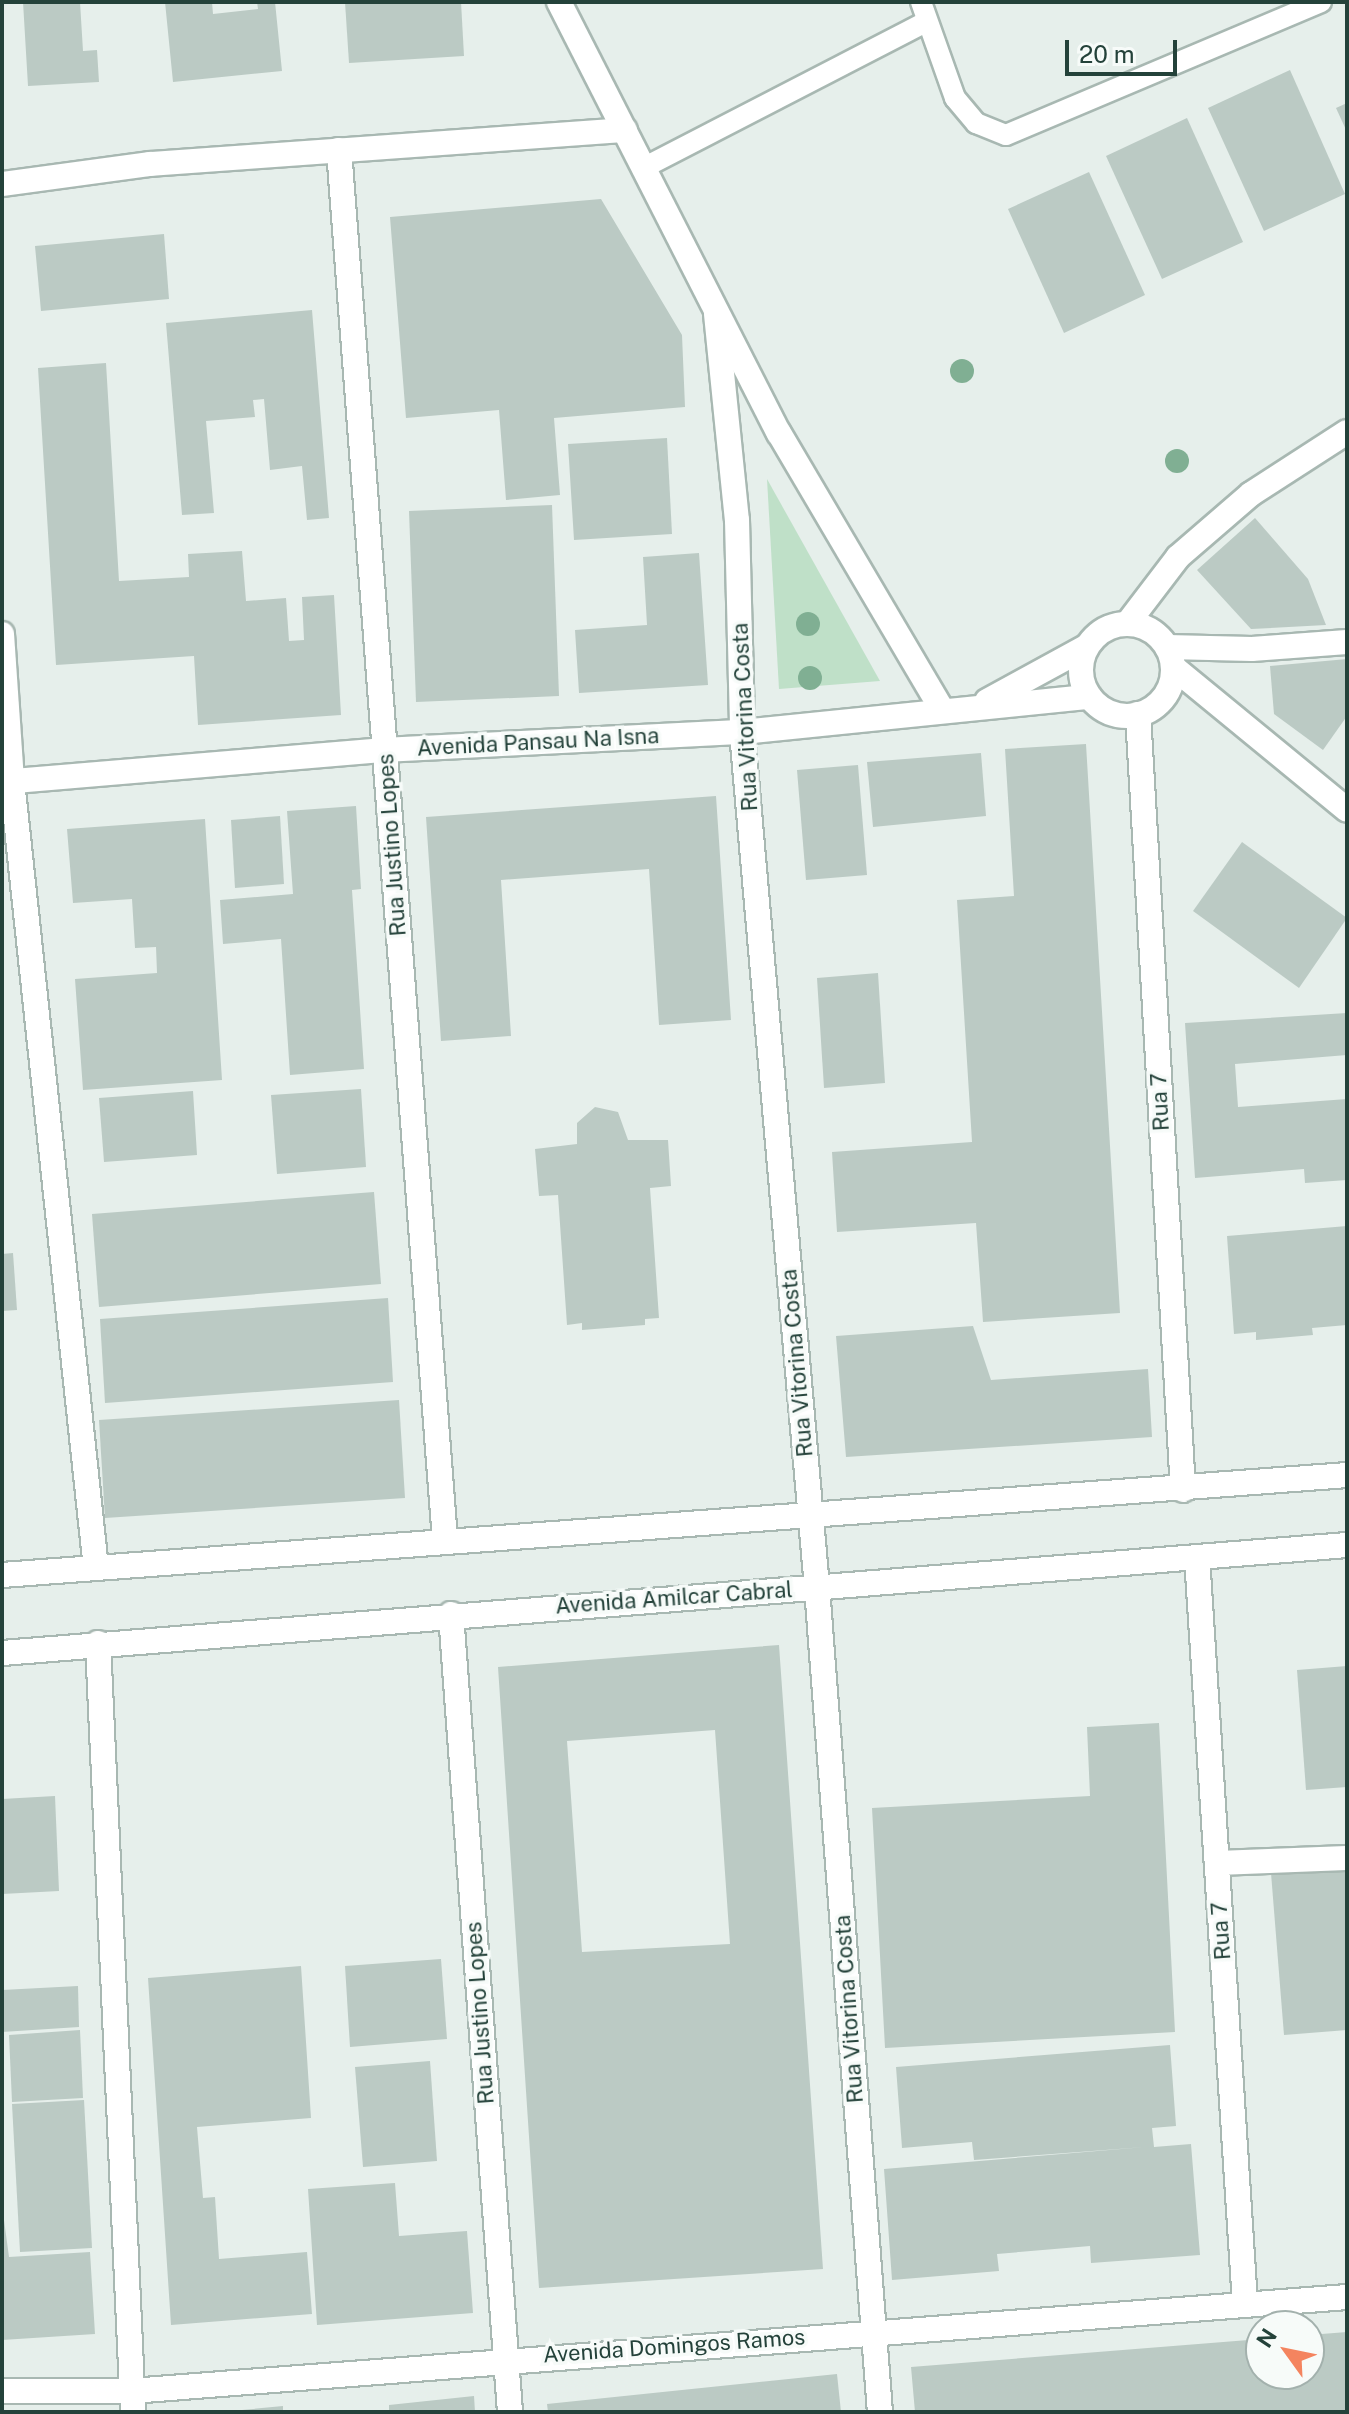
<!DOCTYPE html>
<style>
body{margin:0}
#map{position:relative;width:1349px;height:2414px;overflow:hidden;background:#e6efeb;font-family:"Public Sans",sans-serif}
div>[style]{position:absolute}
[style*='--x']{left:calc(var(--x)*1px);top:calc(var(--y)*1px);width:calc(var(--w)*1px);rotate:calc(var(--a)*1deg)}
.green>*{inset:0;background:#bfe0c8}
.building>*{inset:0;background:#bbcac4}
.roads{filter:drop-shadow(2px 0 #a8b8b2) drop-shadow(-2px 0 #a8b8b2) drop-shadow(0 2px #a8b8b2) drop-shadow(0 -2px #a8b8b2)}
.lane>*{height:20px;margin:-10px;padding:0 10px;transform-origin:10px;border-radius:10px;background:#fff}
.street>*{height:24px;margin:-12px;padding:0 12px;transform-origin:12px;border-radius:12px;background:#fff}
.street>.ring{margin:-12px;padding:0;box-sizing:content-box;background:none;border:24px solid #fff;border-radius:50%}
.trees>*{width:24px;height:24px;margin:-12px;border-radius:50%;background:#80af93}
span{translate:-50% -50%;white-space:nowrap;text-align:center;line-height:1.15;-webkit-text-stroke:7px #f7fbf9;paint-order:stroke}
.street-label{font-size:22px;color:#24423a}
.frame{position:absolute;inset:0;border:4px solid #24423a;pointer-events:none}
.north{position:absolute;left:1245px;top:2310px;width:80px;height:80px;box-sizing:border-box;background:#f7fbf9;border:2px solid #a3b1ad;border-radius:50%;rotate:303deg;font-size:22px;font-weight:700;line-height:32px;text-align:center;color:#24423a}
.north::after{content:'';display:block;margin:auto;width:28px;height:36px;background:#f4845f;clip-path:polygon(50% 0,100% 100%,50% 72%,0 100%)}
.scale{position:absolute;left:1065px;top:40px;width:112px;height:36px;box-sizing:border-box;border:4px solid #24423a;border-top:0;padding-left:10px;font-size:24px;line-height:28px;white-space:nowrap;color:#24423a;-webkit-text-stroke:6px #f7fbf9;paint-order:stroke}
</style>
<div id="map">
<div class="green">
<div style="clip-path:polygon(767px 479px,880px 681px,779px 689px)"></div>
</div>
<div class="building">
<div style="clip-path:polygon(23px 2px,80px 2px,83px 51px,97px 50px,99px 82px,28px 86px)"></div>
<div style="clip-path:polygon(165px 2px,212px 2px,213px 14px,258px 9px,257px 2px,275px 2px,282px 71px,173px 82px)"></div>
<div style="clip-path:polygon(345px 2px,461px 2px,464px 56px,349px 63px)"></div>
<div style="clip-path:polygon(1290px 70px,1345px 194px,1264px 231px,1208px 108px)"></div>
<div style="clip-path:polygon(1347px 103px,1347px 132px,1336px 108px)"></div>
<div style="clip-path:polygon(1187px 118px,1243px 242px,1162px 279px,1106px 156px)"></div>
<div style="clip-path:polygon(1089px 172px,1145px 295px,1064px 333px,1008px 209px)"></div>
<div style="clip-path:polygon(601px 199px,682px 335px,685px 407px,554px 418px,560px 495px,506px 500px,499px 410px,406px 418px,390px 217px)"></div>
<div style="clip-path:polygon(164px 234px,169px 299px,41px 311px,35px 246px)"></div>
<div style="clip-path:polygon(312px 310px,329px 518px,307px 520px,302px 466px,270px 470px,264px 399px,253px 400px,255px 417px,206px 421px,214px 513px,182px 515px,166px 323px)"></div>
<div style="clip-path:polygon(106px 363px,119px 581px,189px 577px,188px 554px,242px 551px,246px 601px,286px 598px,289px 641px,304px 640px,302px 597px,334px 595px,341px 715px,198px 725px,194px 656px,56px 665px,38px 368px)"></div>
<div style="clip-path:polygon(667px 438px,672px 534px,574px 540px,568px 444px)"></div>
<div style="clip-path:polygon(552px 505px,559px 696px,416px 702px,409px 511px)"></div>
<div style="clip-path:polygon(1255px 518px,1308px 579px,1326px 625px,1251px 629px,1197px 570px)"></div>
<div style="clip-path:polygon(699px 553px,708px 685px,579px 693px,575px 630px,647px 625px,643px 557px)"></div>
<div style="clip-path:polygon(1347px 659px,1347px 716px,1323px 750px,1274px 714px,1270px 666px)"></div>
<div style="clip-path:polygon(1086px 744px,1120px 1313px,983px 1322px,976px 1223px,837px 1232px,832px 1152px,972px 1142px,957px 900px,1014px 896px,1005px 749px)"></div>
<div style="clip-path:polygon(981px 753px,986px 816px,873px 827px,867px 762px)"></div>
<div style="clip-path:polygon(858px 765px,867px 875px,806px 880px,797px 770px)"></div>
<div style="clip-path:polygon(716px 796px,731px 1020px,659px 1025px,649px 869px,501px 880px,511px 1036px,441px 1041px,426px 817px)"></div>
<div style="clip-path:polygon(356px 806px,361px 889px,352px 890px,364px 1069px,290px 1075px,281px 939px,223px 944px,220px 900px,293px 894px,287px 811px)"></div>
<div style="clip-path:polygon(280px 816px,284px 884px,235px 888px,231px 820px)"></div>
<div style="clip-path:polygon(205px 819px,222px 1080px,83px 1090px,75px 979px,157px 973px,156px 947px,135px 948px,132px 899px,73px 903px,67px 829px)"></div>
<div style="clip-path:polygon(1242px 842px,1347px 918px,1299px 988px,1193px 911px)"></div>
<div style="clip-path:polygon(878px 973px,885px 1083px,824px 1088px,817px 978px)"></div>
<div style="clip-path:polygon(1347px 1013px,1347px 1055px,1235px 1064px,1238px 1107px,1347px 1099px,1347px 1180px,1305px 1183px,1304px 1169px,1195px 1178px,1185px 1023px)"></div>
<div style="clip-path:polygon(361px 1089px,366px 1167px,277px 1174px,271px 1095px)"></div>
<div style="clip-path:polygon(193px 1091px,197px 1155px,104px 1162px,99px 1098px)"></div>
<div style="clip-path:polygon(595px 1107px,618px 1112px,628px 1140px,668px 1140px,671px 1186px,650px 1188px,659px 1318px,645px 1319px,645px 1325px,582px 1330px,582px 1323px,567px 1325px,558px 1195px,539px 1196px,535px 1149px,577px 1144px,577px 1123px)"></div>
<div style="clip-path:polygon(374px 1192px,381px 1284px,99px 1307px,92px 1214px)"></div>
<div style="clip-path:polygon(1347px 1226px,1347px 1325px,1312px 1328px,1313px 1335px,1256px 1340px,1256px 1332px,1234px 1334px,1227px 1236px)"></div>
<div style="clip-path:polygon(13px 1253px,17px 1310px,2px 1311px,2px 1254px)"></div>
<div style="clip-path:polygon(388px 1298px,393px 1382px,105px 1403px,100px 1319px)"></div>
<div style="clip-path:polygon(973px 1326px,991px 1380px,1148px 1369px,1152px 1437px,846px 1457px,836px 1336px)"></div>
<div style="clip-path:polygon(399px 1400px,405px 1498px,105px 1518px,99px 1420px)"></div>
<div style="clip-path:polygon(evenodd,779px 1645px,823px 2269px,539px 2288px,498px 1667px,779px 1645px,715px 1730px,730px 1944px,582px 1952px,567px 1741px,715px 1730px)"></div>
<div style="clip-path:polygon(1347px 1666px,1347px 1787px,1306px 1790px,1297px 1670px)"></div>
<div style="clip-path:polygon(1159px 1723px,1175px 2032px,885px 2048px,872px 1808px,1090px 1796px,1087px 1727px)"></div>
<div style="clip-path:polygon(55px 1796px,59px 1891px,2px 1894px,2px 1799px)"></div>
<div style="clip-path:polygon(1347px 1867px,1347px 2030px,1284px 2035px,1271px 1873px)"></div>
<div style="clip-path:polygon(441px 1959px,447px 2039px,350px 2047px,345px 1966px)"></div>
<div style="clip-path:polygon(301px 1966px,311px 2118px,197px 2127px,203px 2198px,215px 2197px,219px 2259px,307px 2252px,312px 2314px,171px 2325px,148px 1978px)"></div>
<div style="clip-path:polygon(78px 1986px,79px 2027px,2px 2032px,2px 1990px)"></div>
<div style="clip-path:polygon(80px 2030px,83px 2098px,12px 2102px,9px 2035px)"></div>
<div style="clip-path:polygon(1170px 2045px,1176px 2126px,1152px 2128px,1154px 2147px,1191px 2144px,1200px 2255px,1091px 2263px,1090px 2246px,997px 2254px,999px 2271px,892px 2280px,884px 2169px,1145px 2147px,974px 2160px,972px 2142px,902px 2148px,896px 2067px)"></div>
<div style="clip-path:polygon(430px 2061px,437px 2161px,363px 2167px,355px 2067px)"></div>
<div style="clip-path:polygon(84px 2100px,92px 2248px,20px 2252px,12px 2104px)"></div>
<div style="clip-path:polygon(395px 2183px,399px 2236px,467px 2231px,473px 2313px,317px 2325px,308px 2189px)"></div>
<div style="clip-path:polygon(2px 2205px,9px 2257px,90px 2252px,95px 2334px,2px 2340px)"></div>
<div style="clip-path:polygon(1347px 2332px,1347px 2412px,915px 2412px,911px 2367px,1261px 2339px,1261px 2374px,1309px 2374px,1309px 2335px)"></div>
<div style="clip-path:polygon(837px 2374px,841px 2412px,548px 2412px,547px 2404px)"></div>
<div style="clip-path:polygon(474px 2396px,475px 2412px,389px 2412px,389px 2405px)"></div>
<div style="clip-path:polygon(283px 2406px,283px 2412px,242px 2412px,242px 2410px)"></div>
</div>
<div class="roads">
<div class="lane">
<div style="--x:921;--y:2;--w:102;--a:70.5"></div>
<div style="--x:955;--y:98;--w:33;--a:50"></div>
<div style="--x:976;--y:123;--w:32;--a:22"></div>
<div style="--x:1006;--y:135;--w:342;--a:-22.9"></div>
<div style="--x:645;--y:167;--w:316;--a:-27.3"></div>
</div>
<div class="street">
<div style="--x:559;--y:2;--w:484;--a:63"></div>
<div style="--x:779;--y:433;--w:319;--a:59.5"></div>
<div style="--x:339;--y:150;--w:1393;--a:85.64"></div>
<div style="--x:2;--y:184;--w:149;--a:-7.7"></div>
<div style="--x:150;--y:164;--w:476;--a:-4.1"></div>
<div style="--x:716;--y:314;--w:207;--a:84.2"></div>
<div style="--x:737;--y:520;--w:212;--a:88.6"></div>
<div style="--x:742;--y:732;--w:859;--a:84.99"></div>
<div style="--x:817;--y:1588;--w:826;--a:85.63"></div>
<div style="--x:1127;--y:624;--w:84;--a:-52.7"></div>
<div style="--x:1178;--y:557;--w:96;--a:-40.8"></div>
<div style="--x:1251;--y:494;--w:114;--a:-32.9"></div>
<div class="ring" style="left:1081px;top:624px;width:68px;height:68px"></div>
<div style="--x:2;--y:634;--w:147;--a:86.1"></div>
<div style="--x:12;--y:781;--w:791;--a:83.91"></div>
<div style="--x:1167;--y:647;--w:85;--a:1.3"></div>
<div style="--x:1252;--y:649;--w:95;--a:-4.2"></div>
<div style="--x:1173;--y:667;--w:225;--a:39.4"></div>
<div style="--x:987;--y:701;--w:113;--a:-28.6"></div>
<div style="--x:1138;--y:714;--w:777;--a:86.68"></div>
<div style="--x:2;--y:782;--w:384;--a:-4.8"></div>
<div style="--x:385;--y:750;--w:357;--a:-2.9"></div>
<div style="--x:742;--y:732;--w:349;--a:-5.8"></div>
<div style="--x:1197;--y:1557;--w:749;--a:86.32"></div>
<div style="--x:2;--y:1575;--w:1349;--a:-4.25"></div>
<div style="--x:451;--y:1614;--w:800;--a:85.77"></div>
<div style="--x:98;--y:1643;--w:770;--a:87.39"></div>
<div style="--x:2;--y:1653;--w:1349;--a:-4.59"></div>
<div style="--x:1217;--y:1863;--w:130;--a:-2.2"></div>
<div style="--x:2;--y:2391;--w:129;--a:0"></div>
<div style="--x:131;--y:2391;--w:1220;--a:-4.42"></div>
</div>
</div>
<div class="trees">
<div style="left:962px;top:371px"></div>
<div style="left:1177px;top:461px"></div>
<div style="left:808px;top:624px"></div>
<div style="left:810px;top:678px"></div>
</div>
<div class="street-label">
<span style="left:745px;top:717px;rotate:-93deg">Rua Vitorina Costa</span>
<span style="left:538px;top:742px;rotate:-3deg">Avenida Pansau Na Isna</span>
<span style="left:392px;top:845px;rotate:-94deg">Rua Justino Lopes</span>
<span style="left:1160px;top:1102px;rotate:-93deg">Rua 7</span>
<span style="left:797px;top:1363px;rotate:-95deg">Rua Vitorina Costa</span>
<span style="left:674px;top:1598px;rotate:-4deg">Avenida Amilcar Cabral</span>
<span style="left:1221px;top:1931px;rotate:-94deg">Rua 7</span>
<span style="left:849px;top:2009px;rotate:-94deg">Rua Vitorina Costa</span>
<span style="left:480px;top:2013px;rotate:-94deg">Rua Justino Lopes</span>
<span style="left:674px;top:2346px;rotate:-4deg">Avenida Domingos Ramos</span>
</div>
<div class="frame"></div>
<div class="north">N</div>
<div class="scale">20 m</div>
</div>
